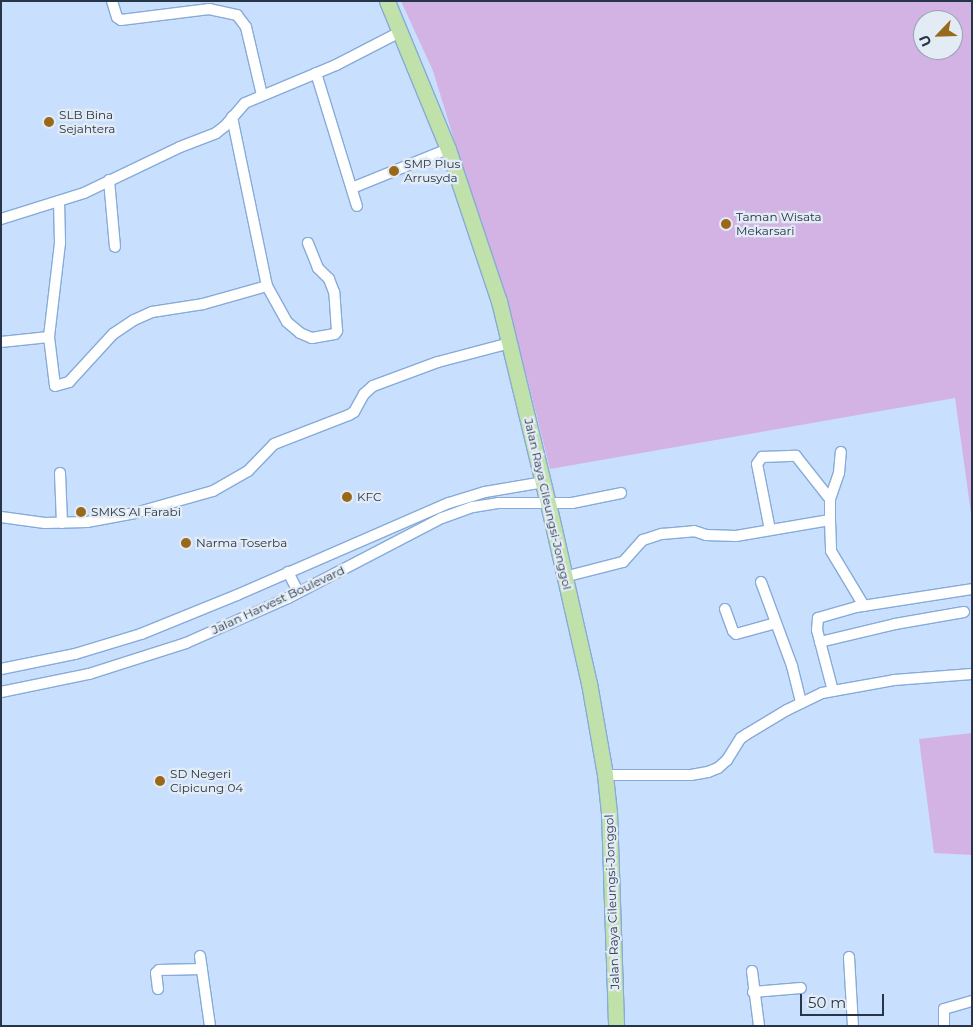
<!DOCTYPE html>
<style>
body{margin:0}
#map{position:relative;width:973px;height:1027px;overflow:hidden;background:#c8dffd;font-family:Montserrat,sans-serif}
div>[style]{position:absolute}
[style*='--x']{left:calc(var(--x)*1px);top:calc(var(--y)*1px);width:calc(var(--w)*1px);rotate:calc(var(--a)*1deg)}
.green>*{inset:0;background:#d3b3e3}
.roads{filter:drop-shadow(1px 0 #86abd9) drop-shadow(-1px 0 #86abd9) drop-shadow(0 1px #86abd9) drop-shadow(0 -1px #86abd9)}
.street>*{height:10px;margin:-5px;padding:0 5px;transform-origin:5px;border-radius:5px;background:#fff}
.primary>*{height:15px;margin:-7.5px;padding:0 7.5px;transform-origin:7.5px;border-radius:7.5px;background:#c0e1aa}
.dots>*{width:14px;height:14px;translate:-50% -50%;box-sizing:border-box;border:2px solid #e3ebf5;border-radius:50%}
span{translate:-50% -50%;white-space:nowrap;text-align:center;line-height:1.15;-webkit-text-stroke:4.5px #e3ebf5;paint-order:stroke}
.poi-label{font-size:12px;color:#263548}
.left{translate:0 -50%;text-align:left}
.street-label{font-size:12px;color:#263548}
.frame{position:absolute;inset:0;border:2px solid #263548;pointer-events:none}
.north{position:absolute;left:913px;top:10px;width:50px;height:50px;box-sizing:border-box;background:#e3ebf5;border:1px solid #97a2b0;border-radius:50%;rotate:246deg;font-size:14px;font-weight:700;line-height:20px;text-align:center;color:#263548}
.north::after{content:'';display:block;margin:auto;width:18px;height:22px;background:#99691b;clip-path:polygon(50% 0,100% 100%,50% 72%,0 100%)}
.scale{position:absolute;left:800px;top:994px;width:84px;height:22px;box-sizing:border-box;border:2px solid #263548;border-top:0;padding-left:6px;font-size:15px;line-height:18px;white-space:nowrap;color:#263548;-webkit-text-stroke:4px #e3ebf5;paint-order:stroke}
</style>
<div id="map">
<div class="green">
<div style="clip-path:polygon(evenodd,401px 1px,972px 1px,972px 520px,955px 398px,550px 469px,527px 377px,433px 71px,401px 1px,923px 20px,953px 20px,953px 50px,923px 50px,923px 20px)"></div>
<div style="clip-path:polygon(972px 733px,972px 855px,934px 853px,919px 739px)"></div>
</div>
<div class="roads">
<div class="street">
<div style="--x:112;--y:1;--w:17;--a:73"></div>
<div style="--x:117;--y:17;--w:5;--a:37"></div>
<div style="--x:121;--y:20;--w:89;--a:-7.1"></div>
<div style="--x:209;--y:9;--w:29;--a:12"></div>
<div style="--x:237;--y:15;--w:15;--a:53"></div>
<div style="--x:246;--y:27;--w:70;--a:76.8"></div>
<div style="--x:316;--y:73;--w:139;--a:72.9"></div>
<div style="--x:232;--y:117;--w:173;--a:78.3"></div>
<div style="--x:267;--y:286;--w:41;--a:60.9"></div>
<div style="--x:287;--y:322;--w:17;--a:40"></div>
<div style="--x:300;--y:333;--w:13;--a:23"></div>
<div style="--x:312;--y:338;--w:23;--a:-10"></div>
<div style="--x:335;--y:334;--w:4;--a:-56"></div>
<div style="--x:337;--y:331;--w:39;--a:-94"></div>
<div style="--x:334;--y:292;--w:14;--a:-111"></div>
<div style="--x:329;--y:279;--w:16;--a:-135"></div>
<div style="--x:318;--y:268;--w:27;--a:-112"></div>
<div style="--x:109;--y:180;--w:67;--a:84.9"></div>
<div style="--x:352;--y:188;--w:104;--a:-22.1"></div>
<div style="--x:59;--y:201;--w:42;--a:88.6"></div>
<div style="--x:60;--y:243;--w:95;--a:96.7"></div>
<div style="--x:49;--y:337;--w:49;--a:83"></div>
<div style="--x:55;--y:386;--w:15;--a:-16"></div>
<div style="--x:69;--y:382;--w:65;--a:-47.5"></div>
<div style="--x:113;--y:334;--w:25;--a:-34"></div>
<div style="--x:134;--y:320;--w:20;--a:-24"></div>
<div style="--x:152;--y:312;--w:52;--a:-8.9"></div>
<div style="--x:203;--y:304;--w:66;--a:-15.7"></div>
<div style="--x:1;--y:219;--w:87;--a:-17.4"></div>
<div style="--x:84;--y:193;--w:106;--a:-25.6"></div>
<div style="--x:180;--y:147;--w:39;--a:-21"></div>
<div style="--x:216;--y:133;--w:11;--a:-38"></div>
<div style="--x:225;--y:126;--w:30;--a:-49"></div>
<div style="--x:245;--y:103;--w:99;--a:-22.7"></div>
<div style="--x:336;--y:65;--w:72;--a:-27.3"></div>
<div style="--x:1;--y:342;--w:48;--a:-5.9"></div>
<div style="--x:60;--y:473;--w:50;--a:87.7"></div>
<div style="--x:1;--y:517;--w:44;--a:7.8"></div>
<div style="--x:45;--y:523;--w:42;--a:-1.4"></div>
<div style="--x:87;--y:522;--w:49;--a:-10.6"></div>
<div style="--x:135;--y:513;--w:81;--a:-15.8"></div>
<div style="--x:213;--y:491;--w:40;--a:-29.7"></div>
<div style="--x:248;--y:471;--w:37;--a:-46"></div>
<div style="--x:274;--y:444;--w:80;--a:-21.1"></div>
<div style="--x:349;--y:415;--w:6;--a:-31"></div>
<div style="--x:354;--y:412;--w:21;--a:-61"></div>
<div style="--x:364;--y:394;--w:12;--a:-42"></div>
<div style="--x:373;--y:386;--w:69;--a:-20.3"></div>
<div style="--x:438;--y:362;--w:74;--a:-14.8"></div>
<div style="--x:830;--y:520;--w:31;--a:88"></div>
<div style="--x:831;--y:551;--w:64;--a:59"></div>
<div style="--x:770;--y:530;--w:67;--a:-101.1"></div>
<div style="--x:757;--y:464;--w:9;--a:-54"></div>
<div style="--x:762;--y:457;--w:34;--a:-2"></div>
<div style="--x:796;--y:456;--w:55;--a:51.7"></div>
<div style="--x:288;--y:572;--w:22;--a:63"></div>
<div style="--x:564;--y:577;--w:61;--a:-14.3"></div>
<div style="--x:623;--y:562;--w:30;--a:-48"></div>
<div style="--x:643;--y:540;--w:20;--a:-18"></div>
<div style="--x:662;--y:534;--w:32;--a:-5"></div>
<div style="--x:694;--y:531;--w:13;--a:18"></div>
<div style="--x:706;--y:535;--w:30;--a:2"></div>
<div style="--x:736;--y:536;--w:95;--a:-9.7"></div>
<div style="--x:830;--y:520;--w:21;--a:-90"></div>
<div style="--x:830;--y:499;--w:28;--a:-71"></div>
<div style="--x:839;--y:473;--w:21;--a:-85"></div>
<div style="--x:761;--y:582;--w:90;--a:69.7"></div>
<div style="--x:792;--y:666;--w:38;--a:76"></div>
<div style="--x:725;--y:609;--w:23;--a:70"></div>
<div style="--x:733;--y:631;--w:4;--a:45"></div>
<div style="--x:736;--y:634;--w:41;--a:-15.4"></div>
<div style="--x:820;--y:642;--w:77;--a:-13.5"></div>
<div style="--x:895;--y:624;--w:70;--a:-9.9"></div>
<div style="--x:1;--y:669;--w:76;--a:-11.5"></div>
<div style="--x:75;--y:654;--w:69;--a:-16.9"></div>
<div style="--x:141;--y:634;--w:104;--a:-22.1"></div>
<div style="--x:237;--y:595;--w:231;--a:-23.5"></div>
<div style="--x:449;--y:503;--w:38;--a:-17"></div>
<div style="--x:485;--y:492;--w:60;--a:-9.6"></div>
<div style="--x:833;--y:691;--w:63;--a:-104.7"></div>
<div style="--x:817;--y:630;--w:12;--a:-85"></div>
<div style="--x:818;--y:618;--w:40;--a:-16"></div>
<div style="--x:856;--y:607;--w:117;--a:-8.8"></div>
<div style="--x:1;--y:692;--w:90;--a:-11.6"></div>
<div style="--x:89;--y:674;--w:102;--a:-17.7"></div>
<div style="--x:186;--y:643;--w:111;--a:-23.8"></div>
<div style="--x:288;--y:598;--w:174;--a:-27.5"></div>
<div style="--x:442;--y:518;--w:33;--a:-20"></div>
<div style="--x:473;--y:507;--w:25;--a:-9"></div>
<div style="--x:498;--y:503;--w:74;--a:0"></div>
<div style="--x:572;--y:503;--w:50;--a:-11.5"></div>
<div style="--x:605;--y:775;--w:86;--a:0"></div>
<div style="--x:691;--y:775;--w:17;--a:-10"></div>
<div style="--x:708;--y:772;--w:11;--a:-22"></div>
<div style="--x:718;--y:768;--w:12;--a:-42"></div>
<div style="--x:727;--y:760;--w:26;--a:-58"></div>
<div style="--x:741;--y:738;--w:7;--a:-34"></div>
<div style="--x:747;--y:734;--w:47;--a:-31"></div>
<div style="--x:787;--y:710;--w:39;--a:-26"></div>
<div style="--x:822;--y:693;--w:73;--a:-10.2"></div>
<div style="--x:894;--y:680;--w:78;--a:-4.4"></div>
<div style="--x:200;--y:956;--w:71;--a:81.9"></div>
<div style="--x:849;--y:957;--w:69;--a:86.7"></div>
<div style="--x:752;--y:971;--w:55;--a:82.7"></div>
<div style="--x:158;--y:989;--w:16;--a:-97"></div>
<div style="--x:156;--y:973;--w:4;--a:-45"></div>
<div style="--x:159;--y:970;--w:43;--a:-1.3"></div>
<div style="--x:753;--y:992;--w:48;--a:-4.8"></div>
<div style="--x:944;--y:1026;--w:17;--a:-90"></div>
<div style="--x:944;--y:1009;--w:29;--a:-16"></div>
</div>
<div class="primary">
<div style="--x:387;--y:1;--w:160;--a:67.6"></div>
<div style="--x:448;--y:149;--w:160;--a:71.5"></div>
<div style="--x:499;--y:301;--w:208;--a:76.4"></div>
<div style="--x:548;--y:503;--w:185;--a:77.2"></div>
<div style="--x:589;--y:683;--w:93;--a:80.1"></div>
<div style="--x:605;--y:775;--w:37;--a:84"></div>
<div style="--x:609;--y:812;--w:214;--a:88.1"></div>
</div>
</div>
<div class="dots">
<div style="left:49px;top:122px;background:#99691b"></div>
<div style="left:394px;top:171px;background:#99691b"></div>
<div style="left:726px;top:224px;background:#99691b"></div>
<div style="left:347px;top:497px;background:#99691b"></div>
<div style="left:81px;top:512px;background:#99691b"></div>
<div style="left:186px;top:543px;background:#99691b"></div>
<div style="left:160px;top:781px;background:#99691b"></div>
</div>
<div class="poi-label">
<span class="left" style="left:59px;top:122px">SLB Bina<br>Sejahtera</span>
<span class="left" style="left:404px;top:171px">SMP Plus<br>Arrusyda</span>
<span class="left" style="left:736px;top:224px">Taman Wisata<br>Mekarsari</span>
<span class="left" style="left:357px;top:497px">KFC</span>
<span class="left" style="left:91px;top:512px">SMKS Al Farabi</span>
<span class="left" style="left:196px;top:543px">Narma Toserba</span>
<span class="left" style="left:170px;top:781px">SD Negeri<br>Cipicung 04</span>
</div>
<div class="street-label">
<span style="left:548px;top:504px;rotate:77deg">Jalan Raya Cileungsi-Jonggol</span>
<span style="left:278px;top:600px;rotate:-25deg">Jalan Harvest Boulevard</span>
<span style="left:612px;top:902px;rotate:-92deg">Jalan Raya Cileungsi-Jonggol</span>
</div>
<div class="frame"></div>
<div class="north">U</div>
<div class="scale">50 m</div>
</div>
